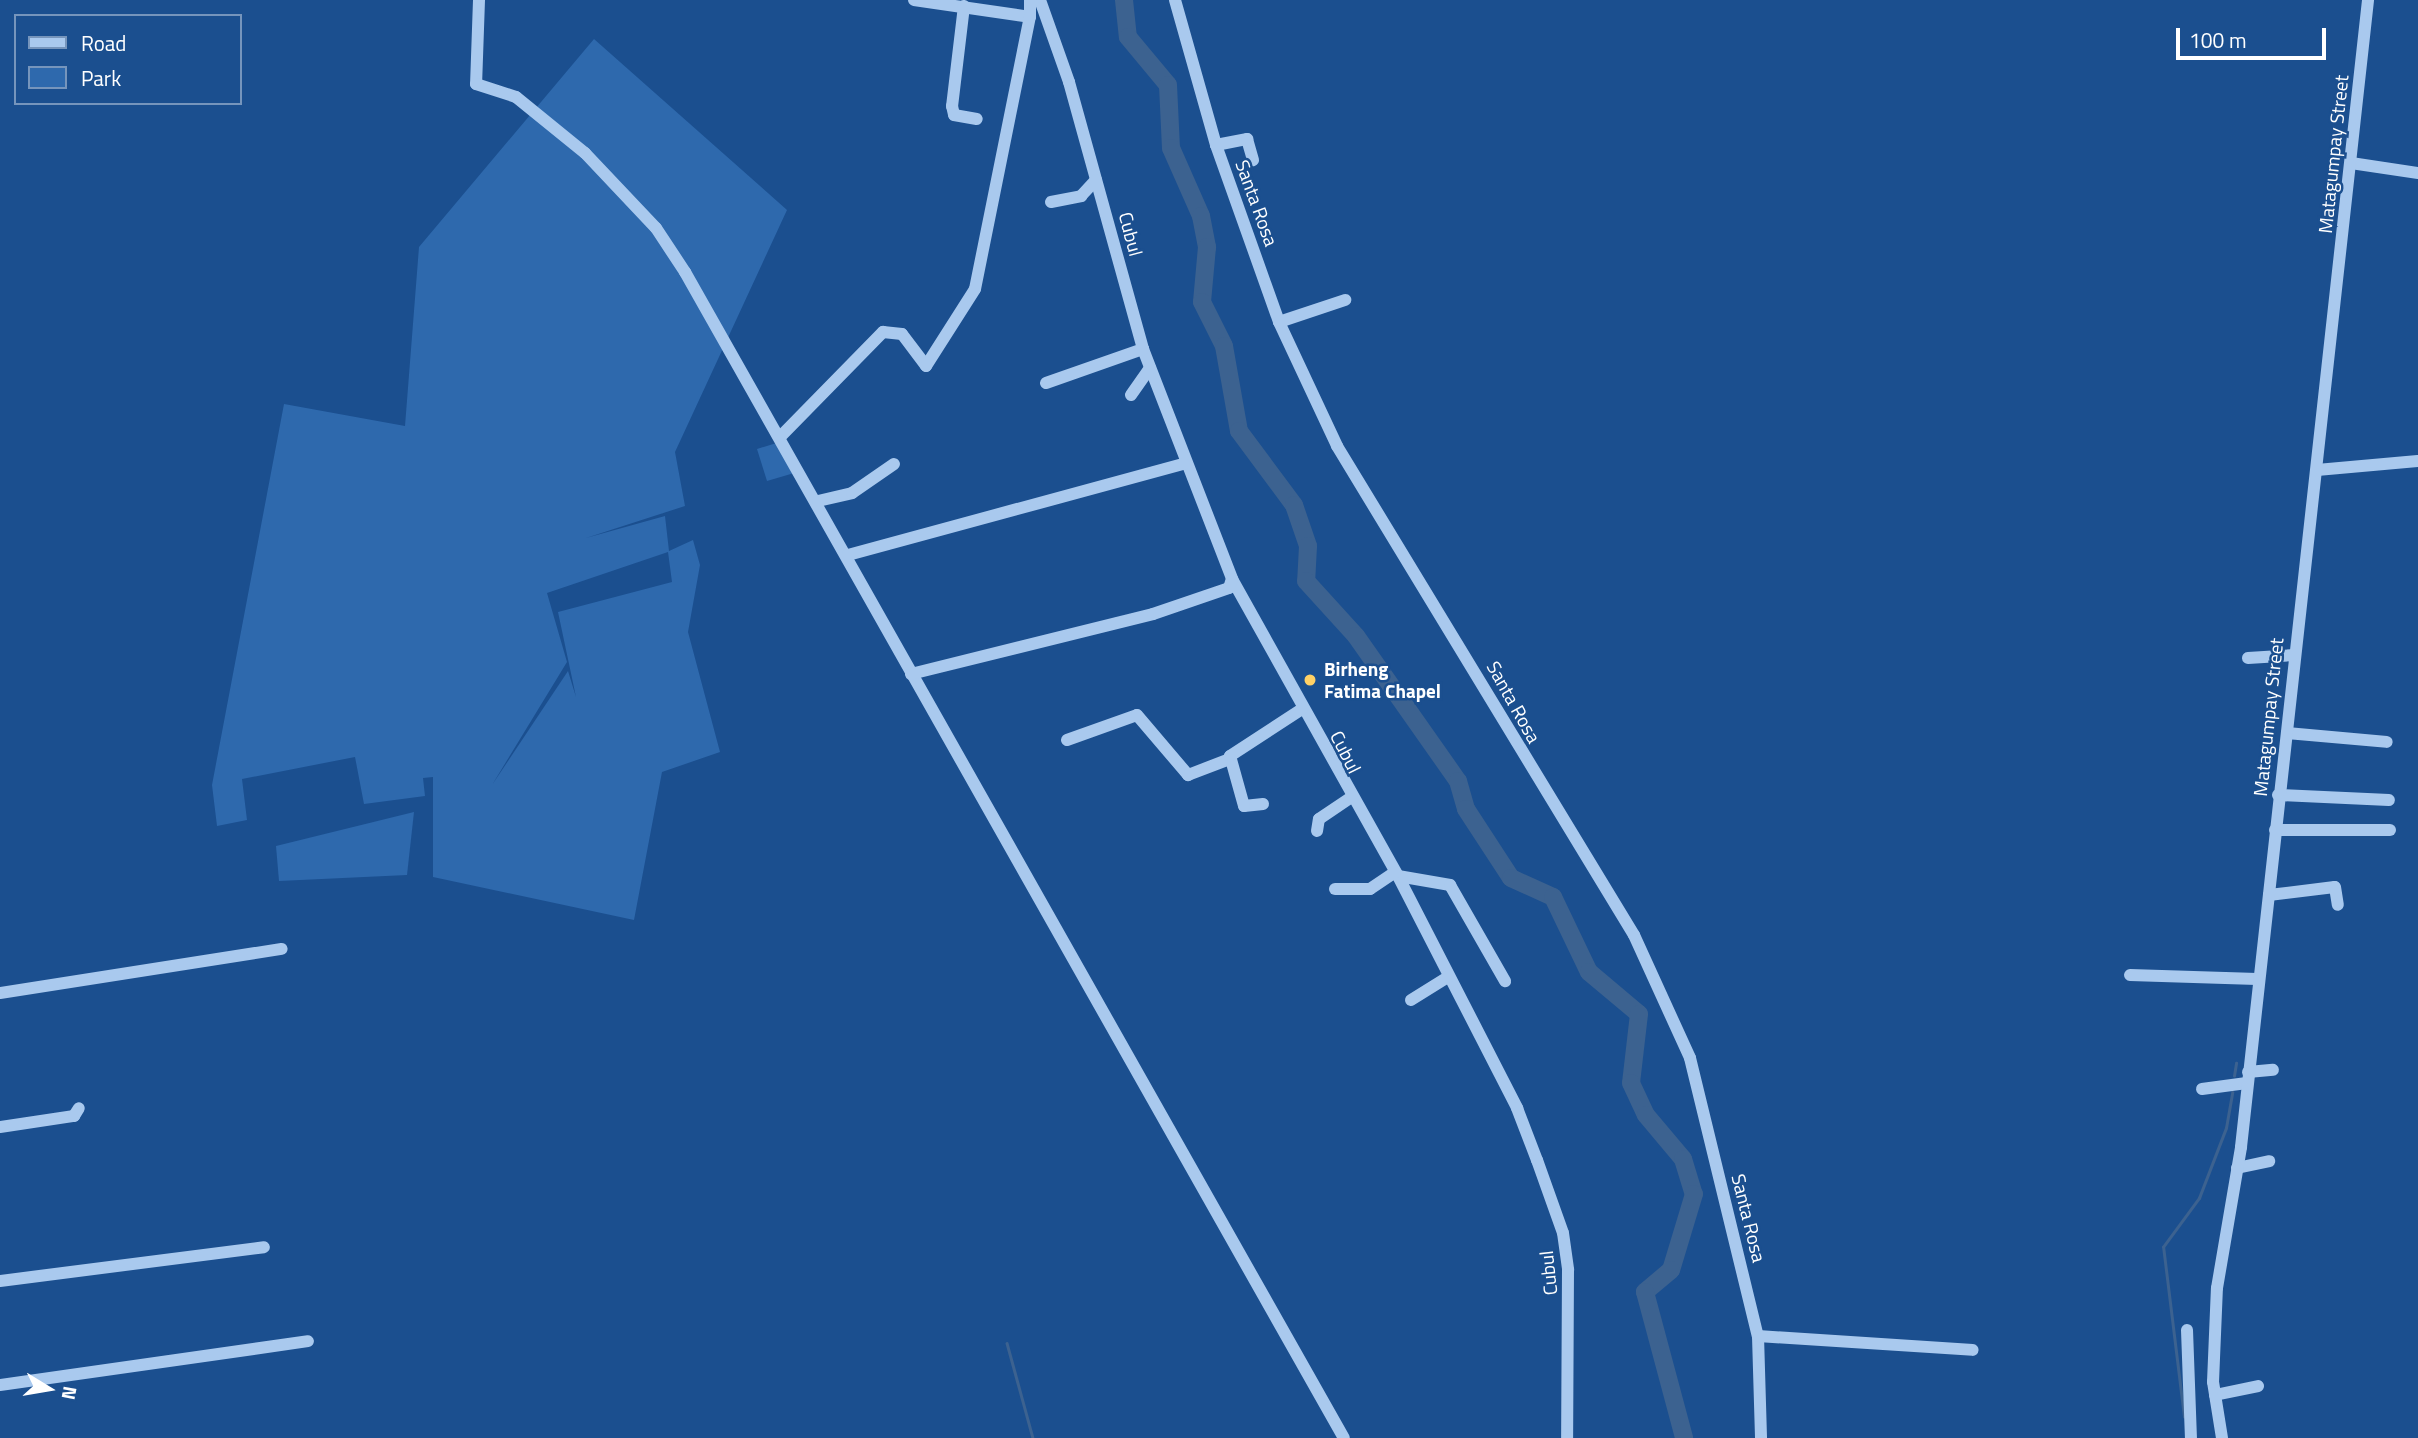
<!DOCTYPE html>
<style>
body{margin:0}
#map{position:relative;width:2418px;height:1438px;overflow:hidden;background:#1b4f8f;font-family:"Titillium Web",sans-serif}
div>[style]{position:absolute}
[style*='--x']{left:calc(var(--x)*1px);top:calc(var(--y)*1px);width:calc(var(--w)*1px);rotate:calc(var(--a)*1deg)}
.green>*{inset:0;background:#2e69ad}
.stream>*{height:2.5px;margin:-1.25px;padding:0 1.25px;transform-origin:1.25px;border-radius:1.25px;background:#3c6290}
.river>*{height:18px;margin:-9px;padding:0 9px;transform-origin:9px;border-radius:9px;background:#3c6290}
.minor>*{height:12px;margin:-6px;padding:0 6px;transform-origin:6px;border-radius:6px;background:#a9c9ee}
.dots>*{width:19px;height:19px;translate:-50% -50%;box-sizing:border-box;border:4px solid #1b4f8f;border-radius:50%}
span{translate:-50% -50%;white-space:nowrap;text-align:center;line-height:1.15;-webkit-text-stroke:5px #1b4f8f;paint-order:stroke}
.street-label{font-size:19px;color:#fff}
.poi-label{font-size:19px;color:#fff;font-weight:700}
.left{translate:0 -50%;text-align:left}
.legend{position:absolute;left:14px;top:14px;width:228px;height:91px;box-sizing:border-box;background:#1b4f8f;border:2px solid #7695bc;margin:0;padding:9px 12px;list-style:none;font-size:21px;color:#fff}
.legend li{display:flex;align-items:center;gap:14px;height:35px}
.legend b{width:35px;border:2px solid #7695bc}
.north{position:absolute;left:14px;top:1354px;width:70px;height:70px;-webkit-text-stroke:5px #1b4f8f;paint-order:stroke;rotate:101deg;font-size:19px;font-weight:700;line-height:28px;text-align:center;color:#fff}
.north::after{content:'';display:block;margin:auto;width:24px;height:32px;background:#fff;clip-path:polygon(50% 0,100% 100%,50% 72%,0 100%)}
.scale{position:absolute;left:2176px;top:28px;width:150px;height:32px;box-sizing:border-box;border:4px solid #fff;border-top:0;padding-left:9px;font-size:21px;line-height:24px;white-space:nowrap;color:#fff;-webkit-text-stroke:5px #1b4f8f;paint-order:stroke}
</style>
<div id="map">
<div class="green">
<div style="clip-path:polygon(evenodd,594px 39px,787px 210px,675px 452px,685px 506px,586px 538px,665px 516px,669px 551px,693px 540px,700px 565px,688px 632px,720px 752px,662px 772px,634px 920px,433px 877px,433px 777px,423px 778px,425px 796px,364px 804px,355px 757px,242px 779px,247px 820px,217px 826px,212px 785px,284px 404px,405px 426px,419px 247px,594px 39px,668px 552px,672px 582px,558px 612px,576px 697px,568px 671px,492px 785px,567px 662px,547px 593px,668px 552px)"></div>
<div style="clip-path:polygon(783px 441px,801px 471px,767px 481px,757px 449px)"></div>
<div style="clip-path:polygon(414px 812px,407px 875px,279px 881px,276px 846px)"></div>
</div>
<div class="stream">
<div style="--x:2234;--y:1076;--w:13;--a:-81"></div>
<div style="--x:1007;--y:1343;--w:98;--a:74.7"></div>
<div style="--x:2184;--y:1417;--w:171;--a:-97"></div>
<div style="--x:2163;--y:1247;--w:61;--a:-53.7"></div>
<div style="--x:2199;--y:1198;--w:75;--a:-68.9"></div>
<div style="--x:2226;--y:1128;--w:36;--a:-80"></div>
</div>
<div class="river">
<div style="--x:1124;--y:0;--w:37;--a:84"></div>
<div style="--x:1128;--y:37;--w:62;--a:50.2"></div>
<div style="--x:1168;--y:85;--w:63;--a:87.3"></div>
<div style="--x:1171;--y:148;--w:74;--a:66.2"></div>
<div style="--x:1201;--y:216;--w:32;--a:79"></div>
<div style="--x:1207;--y:247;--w:55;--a:95.2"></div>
<div style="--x:1202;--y:302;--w:49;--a:63.4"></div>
<div style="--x:1224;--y:346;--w:86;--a:80"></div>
<div style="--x:1239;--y:431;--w:92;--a:53.4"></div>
<div style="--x:1294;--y:505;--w:43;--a:71.1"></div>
<div style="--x:1308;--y:546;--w:35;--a:93"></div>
<div style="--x:1306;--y:581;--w:74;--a:47.7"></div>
<div style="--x:1356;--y:636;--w:177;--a:54.9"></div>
<div style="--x:1458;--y:781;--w:29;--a:74"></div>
<div style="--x:1466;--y:809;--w:82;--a:56.9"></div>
<div style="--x:1511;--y:878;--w:46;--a:24.3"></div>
<div style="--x:1553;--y:897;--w:83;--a:64.4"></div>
<div style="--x:1589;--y:972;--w:65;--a:40"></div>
<div style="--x:1639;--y:1014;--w:69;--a:96.6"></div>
<div style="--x:1631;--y:1083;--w:35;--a:65"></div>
<div style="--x:1646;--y:1115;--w:57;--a:49.9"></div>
<div style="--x:1683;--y:1159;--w:37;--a:73"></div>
<div style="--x:1694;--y:1194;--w:79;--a:106.8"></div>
<div style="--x:1671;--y:1270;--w:34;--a:140"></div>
<div style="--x:1645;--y:1292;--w:151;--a:75"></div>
</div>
<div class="minor">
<div style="--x:479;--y:0;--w:84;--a:92"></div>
<div style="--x:476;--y:84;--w:42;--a:18"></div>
<div style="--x:516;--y:97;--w:89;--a:39.1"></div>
<div style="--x:585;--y:153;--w:103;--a:46.6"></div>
<div style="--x:656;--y:228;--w:53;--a:56.6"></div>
<div style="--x:685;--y:272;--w:1339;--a:60.53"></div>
<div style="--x:914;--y:0;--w:117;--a:8.3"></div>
<div style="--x:1030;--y:17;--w:17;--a:-90"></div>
<div style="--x:1040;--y:0;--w:87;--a:70.5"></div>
<div style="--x:1069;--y:82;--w:277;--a:74.5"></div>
<div style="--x:1143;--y:349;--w:247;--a:68.8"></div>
<div style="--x:1232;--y:579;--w:340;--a:60.8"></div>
<div style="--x:1398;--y:876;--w:261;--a:62.8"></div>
<div style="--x:1517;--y:1108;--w:56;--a:69"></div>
<div style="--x:1537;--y:1160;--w:77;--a:70.4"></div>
<div style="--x:1563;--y:1233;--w:37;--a:82"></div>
<div style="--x:1568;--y:1270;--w:168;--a:90.3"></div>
<div style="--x:1175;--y:0;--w:151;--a:74.2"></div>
<div style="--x:1216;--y:145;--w:188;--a:70.4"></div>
<div style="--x:1279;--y:322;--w:137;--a:64.9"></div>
<div style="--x:1337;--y:446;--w:572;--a:58.73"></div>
<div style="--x:1634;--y:935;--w:135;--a:65.5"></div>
<div style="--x:1690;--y:1058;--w:286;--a:76.3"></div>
<div style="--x:1758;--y:1336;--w:102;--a:88.3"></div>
<div style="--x:964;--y:6;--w:101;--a:96.8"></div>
<div style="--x:952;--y:106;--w:9;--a:77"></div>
<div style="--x:954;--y:115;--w:23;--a:10"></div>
<div style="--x:1216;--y:145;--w:32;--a:-11"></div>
<div style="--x:1247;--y:139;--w:22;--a:74"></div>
<div style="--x:2351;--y:163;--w:68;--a:8.5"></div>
<div style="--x:1051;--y:202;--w:31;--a:-11"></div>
<div style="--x:1081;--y:196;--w:22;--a:-47"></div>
<div style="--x:1279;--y:322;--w:70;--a:-18.4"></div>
<div style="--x:1046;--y:383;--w:103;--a:-19.3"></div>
<div style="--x:1131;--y:395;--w:33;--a:-55"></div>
<div style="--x:781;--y:436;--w:146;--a:-45.6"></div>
<div style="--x:883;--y:332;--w:19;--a:6"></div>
<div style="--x:902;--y:334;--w:40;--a:53"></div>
<div style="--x:926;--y:366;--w:91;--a:-57.5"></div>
<div style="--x:975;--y:289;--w:278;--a:-78.6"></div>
<div style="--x:2317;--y:470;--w:101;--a:-5.1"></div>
<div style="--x:818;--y:501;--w:35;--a:-13"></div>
<div style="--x:852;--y:493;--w:51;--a:-34.6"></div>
<div style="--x:848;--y:555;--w:348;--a:-15.2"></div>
<div style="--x:2248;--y:658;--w:47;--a:-3.7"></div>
<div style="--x:911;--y:674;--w:249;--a:-13.9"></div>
<div style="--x:1153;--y:614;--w:80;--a:-18.9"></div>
<div style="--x:1229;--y:588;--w:9;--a:-72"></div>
<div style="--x:2287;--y:733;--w:100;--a:5.1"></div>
<div style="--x:1067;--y:740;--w:74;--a:-19.7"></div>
<div style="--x:1137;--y:715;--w:79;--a:49.6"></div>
<div style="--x:1188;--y:775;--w:45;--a:-20.9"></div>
<div style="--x:2278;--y:795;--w:111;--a:2.6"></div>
<div style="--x:1263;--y:804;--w:19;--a:174"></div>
<div style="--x:1244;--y:806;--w:52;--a:-105.6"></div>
<div style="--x:1230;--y:756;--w:86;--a:-33.1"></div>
<div style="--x:2275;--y:830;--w:115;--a:0"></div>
<div style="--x:1317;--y:831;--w:12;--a:-81"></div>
<div style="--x:1319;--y:819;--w:36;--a:-34"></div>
<div style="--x:1398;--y:876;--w:53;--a:9.8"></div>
<div style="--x:1450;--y:885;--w:111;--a:60.2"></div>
<div style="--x:1335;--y:889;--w:35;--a:0"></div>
<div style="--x:1370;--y:889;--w:30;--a:-34"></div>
<div style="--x:2269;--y:895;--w:66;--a:-6.9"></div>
<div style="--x:2335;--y:887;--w:18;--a:81"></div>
<div style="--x:2130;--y:975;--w:127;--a:1.8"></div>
<div style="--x:0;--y:993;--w:285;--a:-8.9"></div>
<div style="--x:1411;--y:1000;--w:44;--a:-31.9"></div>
<div style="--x:2248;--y:1072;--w:25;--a:-5"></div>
<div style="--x:2202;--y:1089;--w:45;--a:-7.6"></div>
<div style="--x:0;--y:1127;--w:75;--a:-8.5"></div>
<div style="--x:74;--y:1116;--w:9;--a:-58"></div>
<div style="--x:2237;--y:1168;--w:33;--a:-12"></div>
<div style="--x:0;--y:1281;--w:266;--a:-7.3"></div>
<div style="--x:2187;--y:1330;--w:108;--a:87.9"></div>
<div style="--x:1758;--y:1336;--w:215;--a:3.7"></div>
<div style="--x:0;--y:1385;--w:311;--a:-8.1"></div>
<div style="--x:2215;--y:1395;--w:44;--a:-11.8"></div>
<div style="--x:2222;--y:1438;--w:57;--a:-99.1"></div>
<div style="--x:2213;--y:1382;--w:94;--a:-87.6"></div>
<div style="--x:2217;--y:1288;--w:143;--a:-80.3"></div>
<div style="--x:2241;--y:1147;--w:1154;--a:-83.68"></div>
</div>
<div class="dots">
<div style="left:1310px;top:680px;background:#ffd166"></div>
</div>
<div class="street-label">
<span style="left:2333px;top:154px;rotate:-84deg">Matagumpay Street</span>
<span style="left:1257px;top:203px;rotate:70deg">Santa Rosa</span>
<span style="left:1131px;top:234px;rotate:75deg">Cubul</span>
<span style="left:1514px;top:702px;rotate:61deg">Santa Rosa</span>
<span style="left:2268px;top:717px;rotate:-84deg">Matagumpay Street</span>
<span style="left:1346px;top:752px;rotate:63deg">Cubul</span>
<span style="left:1749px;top:1218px;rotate:76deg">Santa Rosa</span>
<span style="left:1548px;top:1273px;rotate:-96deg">Cubul</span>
</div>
<div class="poi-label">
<span class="left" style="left:1324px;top:680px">Birheng<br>Fatima Chapel</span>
</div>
<ul class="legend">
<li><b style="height:9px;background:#a9c9ee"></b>Road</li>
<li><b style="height:19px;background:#2e69ad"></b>Park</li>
</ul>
<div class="north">N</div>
<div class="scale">100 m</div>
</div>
